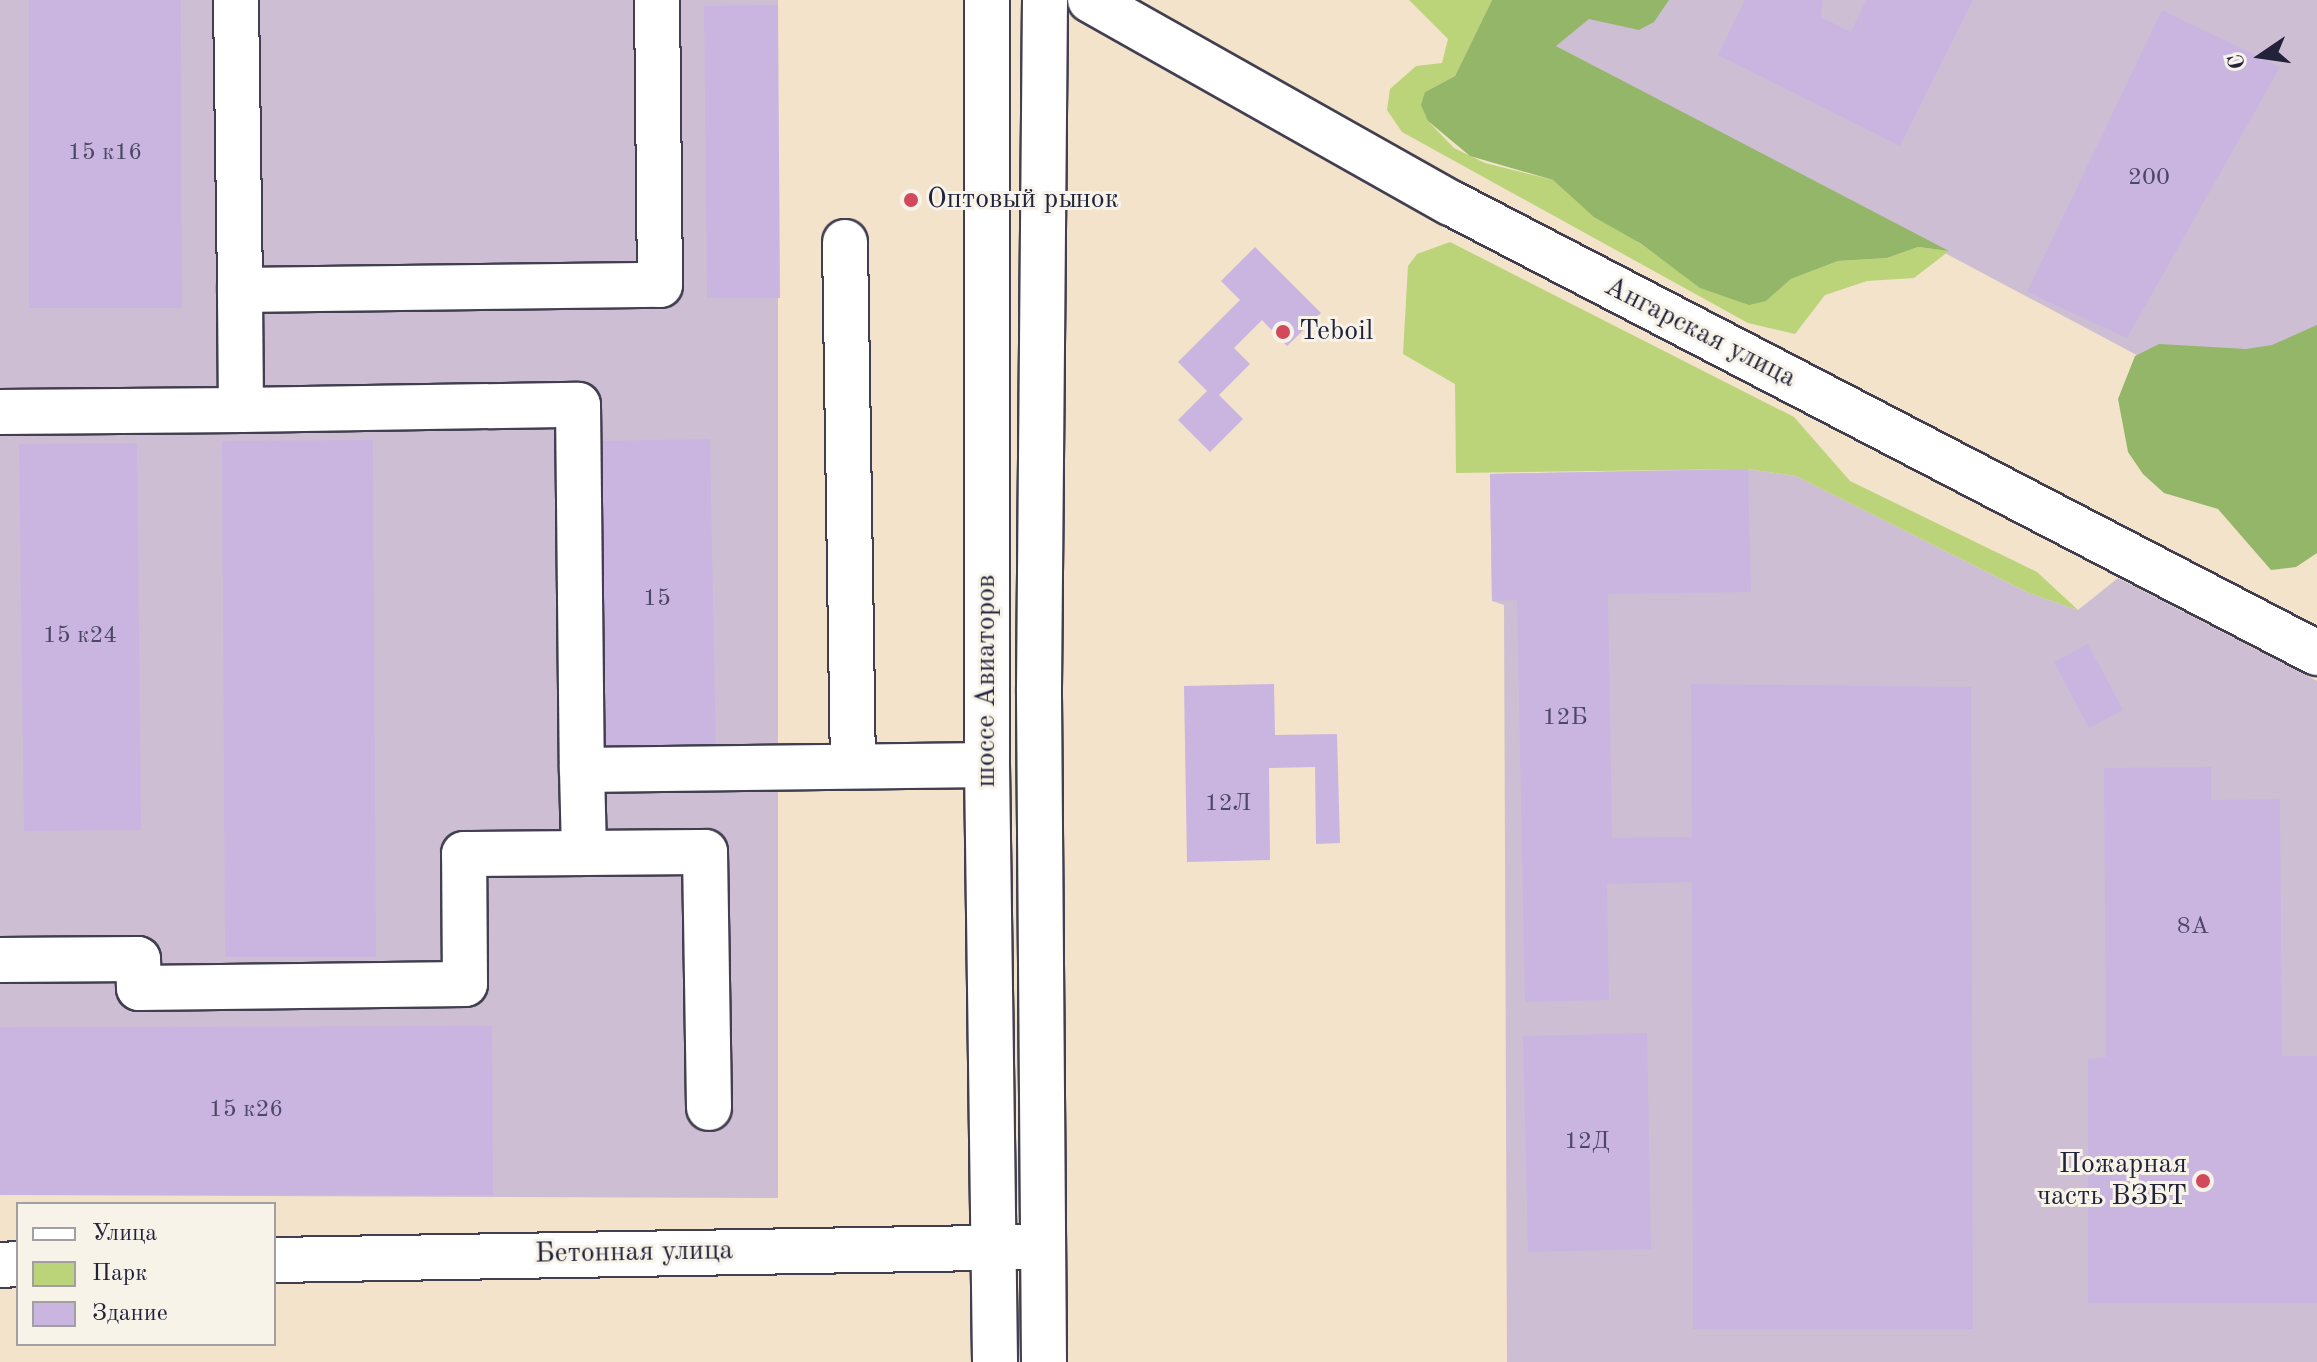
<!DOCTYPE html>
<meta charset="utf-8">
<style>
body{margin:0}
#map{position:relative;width:2317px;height:1362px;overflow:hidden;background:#f2e3ca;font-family:"Old Standard TT",serif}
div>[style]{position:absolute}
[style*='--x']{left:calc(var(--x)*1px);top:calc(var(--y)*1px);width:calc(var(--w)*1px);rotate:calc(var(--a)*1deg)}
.industrial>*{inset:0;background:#cdbed3}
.green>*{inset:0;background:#bbd479}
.forest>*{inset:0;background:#94b669}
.building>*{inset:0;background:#cab5e1}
.roads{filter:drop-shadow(2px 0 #413f50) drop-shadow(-2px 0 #413f50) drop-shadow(0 2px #413f50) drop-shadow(0 -2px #413f50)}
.minor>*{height:44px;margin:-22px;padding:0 22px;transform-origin:22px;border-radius:22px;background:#fff}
.major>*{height:44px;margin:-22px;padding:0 22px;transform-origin:22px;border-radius:22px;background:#fff}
.dots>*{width:22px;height:22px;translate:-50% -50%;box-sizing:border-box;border:4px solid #f7f3e8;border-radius:50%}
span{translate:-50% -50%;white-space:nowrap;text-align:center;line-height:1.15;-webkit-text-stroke:6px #f7f3e8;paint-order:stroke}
.number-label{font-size:24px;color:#4c4764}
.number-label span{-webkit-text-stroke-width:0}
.poi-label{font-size:28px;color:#22223b}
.left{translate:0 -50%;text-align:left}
.right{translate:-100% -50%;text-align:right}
.street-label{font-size:28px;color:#22223b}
.legend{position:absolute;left:16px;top:1202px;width:260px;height:144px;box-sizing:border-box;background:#f7f3e8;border:2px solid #a29fa3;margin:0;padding:10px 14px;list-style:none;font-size:24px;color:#22223b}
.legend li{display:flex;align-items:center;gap:16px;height:40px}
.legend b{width:40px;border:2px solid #a29fa3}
.north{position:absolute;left:2221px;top:16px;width:80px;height:80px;-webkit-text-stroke:6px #f7f3e8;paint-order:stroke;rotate:257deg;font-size:22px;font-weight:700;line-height:32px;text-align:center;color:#22223b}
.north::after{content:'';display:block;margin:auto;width:28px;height:36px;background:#22223b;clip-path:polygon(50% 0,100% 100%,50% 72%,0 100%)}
</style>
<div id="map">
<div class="industrial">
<div style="clip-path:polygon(0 0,778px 0,778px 1198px,0 1195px)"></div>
<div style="clip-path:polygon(1569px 0,2317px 0,2317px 451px,1556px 46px)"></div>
<div style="clip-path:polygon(1748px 469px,1796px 476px,2029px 593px,2078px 610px,2118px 578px,2317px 681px,2317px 1362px,1507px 1362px,1504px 605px,1492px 601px,1490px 474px)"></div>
</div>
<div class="green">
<div style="clip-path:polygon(1409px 0,1492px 0,1455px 76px,1425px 92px,1428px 121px,1454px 148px,1485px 163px,1553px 180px,1685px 276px,1766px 301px,1791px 279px,1838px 261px,1887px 258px,1918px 247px,1949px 251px,1914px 278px,1867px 281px,1825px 295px,1795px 334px,1748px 323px,1402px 132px,1387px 110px,1390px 89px,1416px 66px,1442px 63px,1448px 39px)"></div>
<div style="clip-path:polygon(1450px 242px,1794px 417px,1850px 481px,2037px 572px,2078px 610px,2029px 593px,1796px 476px,1748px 469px,1456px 473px,1455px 384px,1403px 354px,1408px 266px,1417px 254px)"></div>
</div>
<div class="forest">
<div style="clip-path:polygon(1492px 0,1669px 0,1654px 22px,1639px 30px,1589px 19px,1556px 46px,1949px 251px,1918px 247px,1887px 258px,1838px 261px,1791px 279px,1766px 301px,1749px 305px,1700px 288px,1640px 243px,1594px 217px,1553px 180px,1470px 156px,1428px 121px,1421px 105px,1425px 92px,1455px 76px)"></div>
<div style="clip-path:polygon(2317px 325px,2317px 553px,2296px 567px,2271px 570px,2218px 509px,2164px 493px,2143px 474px,2128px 452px,2118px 399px,2135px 356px,2159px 344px,2246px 349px,2272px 345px)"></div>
</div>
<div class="building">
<div style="clip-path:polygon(29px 0,181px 0,182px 308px,29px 308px)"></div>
<div style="clip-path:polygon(1745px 0,1823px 0,1821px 17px,1851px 32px,1866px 0,1973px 0,1900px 146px,1718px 55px)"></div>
<div style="clip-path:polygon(778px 5px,780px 298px,707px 298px,704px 6px)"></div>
<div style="clip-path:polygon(2162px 10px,2280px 67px,2127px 338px,2027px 292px)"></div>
<div style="clip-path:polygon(1255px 247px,1321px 313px,1287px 346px,1262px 320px,1234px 348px,1250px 364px,1219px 395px,1243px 419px,1210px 452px,1178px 420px,1207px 391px,1178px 362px,1240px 300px,1221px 281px)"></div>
<div style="clip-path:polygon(710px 439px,716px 758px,603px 760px,597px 441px)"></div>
<div style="clip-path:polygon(373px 440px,376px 957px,225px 957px,222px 441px)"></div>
<div style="clip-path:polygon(137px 443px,141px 830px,24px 831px,19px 444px)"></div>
<div style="clip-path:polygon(1748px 469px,1751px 592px,1608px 594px,1612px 838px,1692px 837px,1691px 684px,1971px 687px,1973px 1329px,1693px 1329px,1692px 882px,1607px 884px,1609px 1000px,1525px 1002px,1517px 600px,1492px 601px,1490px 474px)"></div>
<div style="clip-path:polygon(2088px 644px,2123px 710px,2089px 728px,2054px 662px)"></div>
<div style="clip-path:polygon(1274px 684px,1275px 735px,1337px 734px,1340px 843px,1316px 844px,1315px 767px,1269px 768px,1270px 860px,1187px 862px,1184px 686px)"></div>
<div style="clip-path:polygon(2211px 767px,2211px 800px,2280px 799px,2282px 1056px,2317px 1056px,2317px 1303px,2088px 1303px,2088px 1059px,2106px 1057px,2104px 768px)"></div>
<div style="clip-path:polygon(492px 1026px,493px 1195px,0 1195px,0 1027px)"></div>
<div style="clip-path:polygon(1647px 1033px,1651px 1249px,1528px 1252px,1523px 1036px)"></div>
</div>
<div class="roads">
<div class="minor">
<div style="--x:236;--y:0;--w:290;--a:89.2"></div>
<div style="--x:845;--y:242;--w:524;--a:89.13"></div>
<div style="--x:241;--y:410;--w:337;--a:-0.9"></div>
<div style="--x:578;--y:405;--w:365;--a:89.4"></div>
<div style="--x:582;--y:770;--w:405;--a:-0.7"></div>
<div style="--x:0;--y:412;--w:241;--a:-0.5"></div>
<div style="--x:241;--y:410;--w:120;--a:-90.5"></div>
<div style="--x:240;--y:290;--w:420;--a:-0.7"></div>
<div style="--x:660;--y:285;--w:285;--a:-90.6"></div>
<div style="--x:582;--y:770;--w:83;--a:88.6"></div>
<div style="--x:0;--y:960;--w:138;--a:-0.4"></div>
<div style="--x:138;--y:959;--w:29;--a:88"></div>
<div style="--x:139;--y:988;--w:326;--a:-0.7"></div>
<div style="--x:465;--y:984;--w:130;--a:-90.4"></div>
<div style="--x:464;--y:854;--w:241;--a:-0.5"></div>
<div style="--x:705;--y:852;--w:256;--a:89.1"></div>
<div style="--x:274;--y:1260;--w:769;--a:-0.97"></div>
<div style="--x:0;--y:1265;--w:18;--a:-3"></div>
</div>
<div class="major">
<div style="--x:987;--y:0;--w:765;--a:90"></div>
<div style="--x:987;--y:765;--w:597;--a:89.23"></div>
<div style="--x:1090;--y:0;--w:414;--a:29.4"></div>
<div style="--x:1451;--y:203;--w:976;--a:27.46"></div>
<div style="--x:1044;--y:1362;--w:674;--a:-90.43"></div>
<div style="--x:1039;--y:688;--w:688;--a:-89.5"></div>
</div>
</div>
<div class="dots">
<div style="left:911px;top:200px;background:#d1495b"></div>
<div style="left:1283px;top:332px;background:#d1495b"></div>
<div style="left:2203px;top:1181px;background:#d1495b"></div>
</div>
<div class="number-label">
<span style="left:105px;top:154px">15 к16</span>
<span style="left:2149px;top:179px">200</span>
<span style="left:657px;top:600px">15</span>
<span style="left:80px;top:637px">15 к24</span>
<span style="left:1565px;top:719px">12Б</span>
<span style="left:1228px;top:805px">12Л</span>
<span style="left:2193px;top:928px">8А</span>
<span style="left:246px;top:1111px">15 к26</span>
<span style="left:1587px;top:1143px">12Д</span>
</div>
<div class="poi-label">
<span class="left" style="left:927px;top:200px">Оптовый рынок</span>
<span class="left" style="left:1299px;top:332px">Teboil</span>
<span class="right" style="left:2187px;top:1181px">Пожарная<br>часть ВЗБТ</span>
</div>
<div class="street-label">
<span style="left:1700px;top:333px;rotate:27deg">Ангарская улица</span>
<span style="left:987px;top:681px;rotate:-90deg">шоссе Авиаторов</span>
<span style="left:634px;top:1253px;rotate:-1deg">Бетонная улица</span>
</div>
<ul class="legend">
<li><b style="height:10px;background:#fff"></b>Улица</li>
<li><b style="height:22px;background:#bbd479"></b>Парк</li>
<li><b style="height:22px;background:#cab5e1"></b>Здание</li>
</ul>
<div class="north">С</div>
</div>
